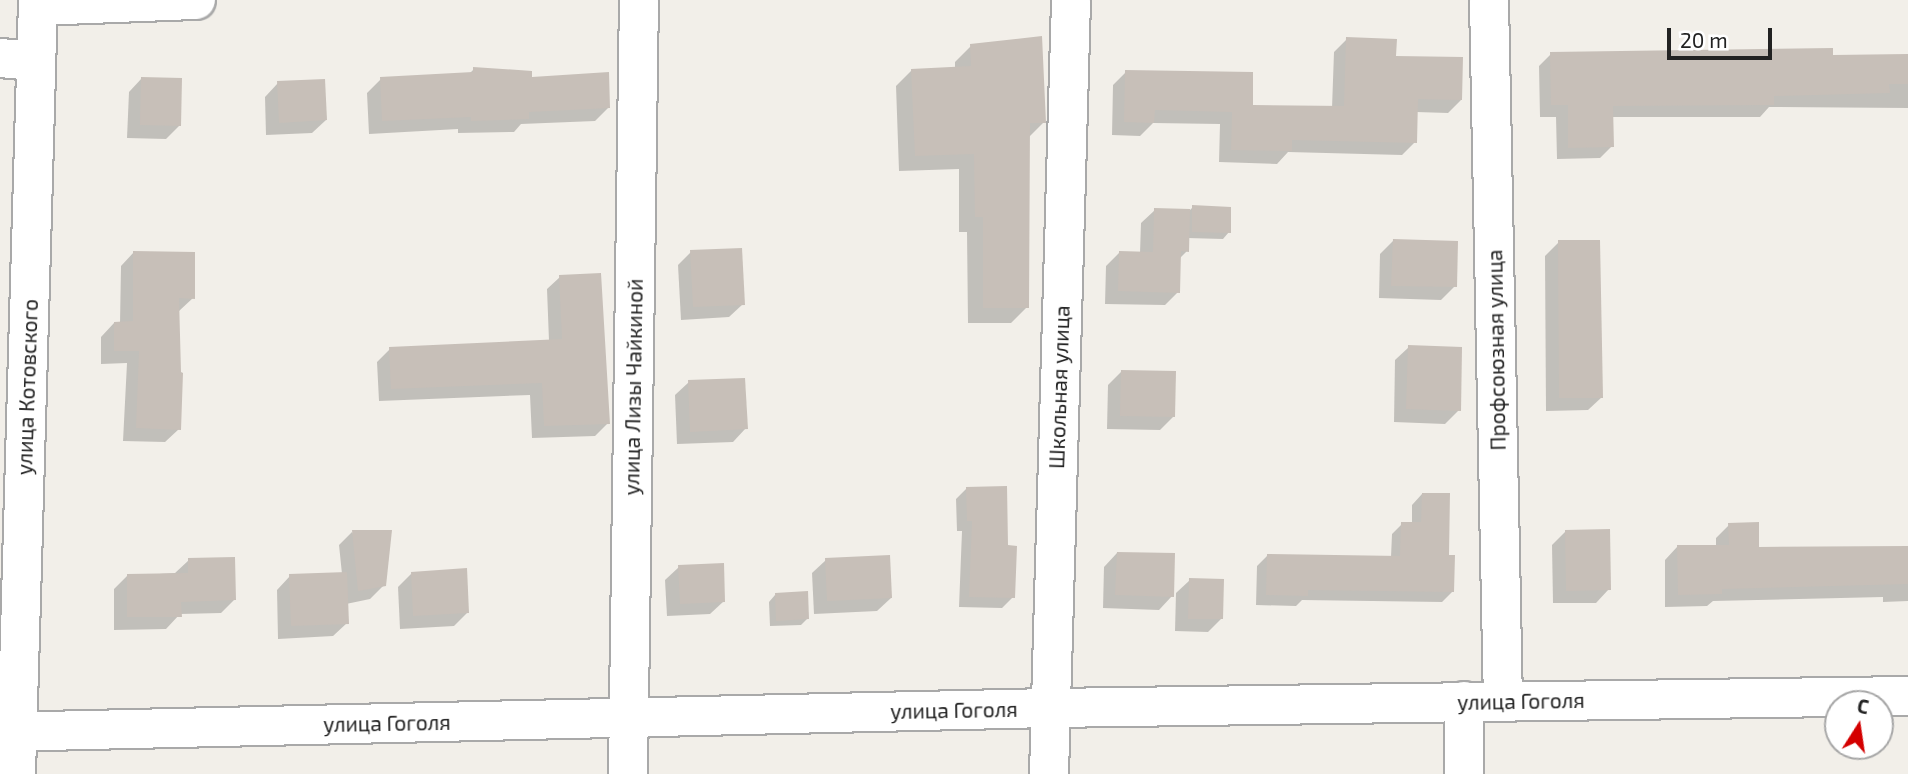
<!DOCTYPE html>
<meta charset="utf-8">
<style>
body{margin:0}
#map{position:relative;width:1908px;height:774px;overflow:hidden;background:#f2efe9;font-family:"Exo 2",sans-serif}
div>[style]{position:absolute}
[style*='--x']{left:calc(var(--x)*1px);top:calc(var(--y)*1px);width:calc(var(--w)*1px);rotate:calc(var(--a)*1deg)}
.shadow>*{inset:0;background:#0003}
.building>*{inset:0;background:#c7bfb8}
.roads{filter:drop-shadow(2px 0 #a9a9a9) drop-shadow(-2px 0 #a9a9a9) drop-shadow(0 2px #a9a9a9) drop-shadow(0 -2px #a9a9a9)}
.minor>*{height:38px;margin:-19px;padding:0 19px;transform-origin:19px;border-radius:19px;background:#fff}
span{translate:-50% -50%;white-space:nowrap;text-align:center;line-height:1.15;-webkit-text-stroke:5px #fff;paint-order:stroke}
.street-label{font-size:21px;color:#222}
.north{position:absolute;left:1824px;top:690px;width:70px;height:70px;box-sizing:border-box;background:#fff;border:2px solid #a7a7a7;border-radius:50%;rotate:12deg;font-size:19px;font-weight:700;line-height:28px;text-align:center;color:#222}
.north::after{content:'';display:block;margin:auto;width:24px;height:32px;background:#d40000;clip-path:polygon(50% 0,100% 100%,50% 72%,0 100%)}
.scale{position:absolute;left:1667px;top:28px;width:105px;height:32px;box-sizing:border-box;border:4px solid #222;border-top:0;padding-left:9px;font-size:21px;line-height:24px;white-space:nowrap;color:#222;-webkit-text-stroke:5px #fff;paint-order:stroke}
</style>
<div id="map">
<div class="shadow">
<div style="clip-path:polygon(1347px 39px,1394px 58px,1461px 100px,1448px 113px,1416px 112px,1415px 142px,1402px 155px,1288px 152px,1277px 164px,1219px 162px,1220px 124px,1153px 123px,1140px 136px,1112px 135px,1113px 85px,1126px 72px,1251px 106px,1332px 108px,1334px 52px)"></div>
<div style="clip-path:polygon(971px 46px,1044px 122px,1028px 138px,1027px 307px,1011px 323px,968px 323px,967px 232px,959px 232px,959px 169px,899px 171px,896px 86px,912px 70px,955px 69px,955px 62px)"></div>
<div style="clip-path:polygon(1551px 54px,1908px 57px,1908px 108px,1769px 107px,1760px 117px,1611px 117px,1612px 146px,1600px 158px,1557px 159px,1556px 117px,1540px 117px,1539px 66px)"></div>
<div style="clip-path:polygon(474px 69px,608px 108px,595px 121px,521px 124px,514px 132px,458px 133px,458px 129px,369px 134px,367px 93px,381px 79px,469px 74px)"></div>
<div style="clip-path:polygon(142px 78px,180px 125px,166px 139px,127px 138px,129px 92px)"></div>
<div style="clip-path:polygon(278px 83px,326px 120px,312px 133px,266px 135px,265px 97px)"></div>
<div style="clip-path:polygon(1193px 207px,1229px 232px,1223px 239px,1187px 238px,1187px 251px,1179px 259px,1178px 292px,1165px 305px,1105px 304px,1106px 266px,1120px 252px,1140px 253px,1141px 223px,1155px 210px,1189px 211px)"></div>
<div style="clip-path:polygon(1393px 241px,1455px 286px,1441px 300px,1379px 298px,1380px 254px)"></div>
<div style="clip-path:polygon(1559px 242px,1602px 397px,1588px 410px,1546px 411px,1545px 256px)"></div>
<div style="clip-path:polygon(134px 252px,193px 298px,179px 311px,179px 429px,165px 442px,123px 441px,127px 363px,101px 364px,101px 337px,114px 323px,120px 323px,121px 266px)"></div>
<div style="clip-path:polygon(691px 252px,743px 304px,729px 317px,681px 320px,678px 265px)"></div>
<div style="clip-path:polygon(560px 277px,608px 423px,595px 436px,532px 438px,530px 395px,379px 401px,377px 362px,390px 349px,549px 341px,547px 289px)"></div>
<div style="clip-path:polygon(1409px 347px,1459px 410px,1445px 424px,1394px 422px,1395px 360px)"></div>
<div style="clip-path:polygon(1121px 372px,1173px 417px,1160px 430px,1107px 429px,1108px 385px)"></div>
<div style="clip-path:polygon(689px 382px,746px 428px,733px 442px,677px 444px,675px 395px)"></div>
<div style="clip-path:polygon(967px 488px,1007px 547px,1013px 597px,1002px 608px,959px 607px,962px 531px,957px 531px,956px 499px)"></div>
<div style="clip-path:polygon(1422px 494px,1447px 557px,1453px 591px,1442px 602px,1302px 600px,1296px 606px,1256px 605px,1257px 566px,1267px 556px,1391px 557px,1392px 534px,1402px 524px,1412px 524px,1412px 505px)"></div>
<div style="clip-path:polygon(1729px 525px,1757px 549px,1908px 548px,1908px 601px,1883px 602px,1883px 597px,1713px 601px,1707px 606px,1665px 607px,1665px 560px,1677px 547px,1716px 546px,1716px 538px)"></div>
<div style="clip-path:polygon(1566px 531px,1609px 589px,1596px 603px,1553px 603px,1552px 545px)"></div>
<div style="clip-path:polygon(352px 532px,384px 585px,370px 599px,346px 604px,347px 623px,333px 636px,278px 639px,277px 590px,290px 576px,342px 574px,339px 545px)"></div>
<div style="clip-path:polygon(1117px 553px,1172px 596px,1159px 610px,1103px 608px,1104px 567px)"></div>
<div style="clip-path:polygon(189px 560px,234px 600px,221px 613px,180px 614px,166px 629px,114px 630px,114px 589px,127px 576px,175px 573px)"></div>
<div style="clip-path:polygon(826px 560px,891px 598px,877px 611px,814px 614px,812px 573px)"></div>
<div style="clip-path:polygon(679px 567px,724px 601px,710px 614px,667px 616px,665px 580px)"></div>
<div style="clip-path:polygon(411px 574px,468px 612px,454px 626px,400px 629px,398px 587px)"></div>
<div style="clip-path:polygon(1190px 580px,1221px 619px,1208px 632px,1175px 631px,1176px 593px)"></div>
<div style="clip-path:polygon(775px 595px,807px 619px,801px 625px,770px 626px,769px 602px)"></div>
</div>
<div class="building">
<div style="clip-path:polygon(1042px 36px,1046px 123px,1030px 123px,1029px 308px,983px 308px,983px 217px,975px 217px,974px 154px,915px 156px,911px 69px,971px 66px,970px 44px)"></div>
<div style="clip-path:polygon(1346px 37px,1397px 39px,1396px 56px,1463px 57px,1462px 100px,1418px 99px,1417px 143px,1292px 140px,1292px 151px,1231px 150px,1232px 112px,1155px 110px,1154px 123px,1124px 122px,1125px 70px,1253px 72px,1253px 105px,1344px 106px)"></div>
<div style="clip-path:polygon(1833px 48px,1833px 55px,1908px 54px,1908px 84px,1889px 84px,1890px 93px,1774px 96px,1774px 105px,1613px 106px,1614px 147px,1568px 148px,1568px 105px,1551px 105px,1550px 52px)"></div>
<div style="clip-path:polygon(473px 67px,532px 71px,532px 77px,609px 72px,610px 108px,529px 112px,529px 119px,471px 121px,471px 117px,382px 121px,380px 77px,473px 72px)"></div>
<div style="clip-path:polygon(141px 77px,182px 78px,181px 126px,140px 125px)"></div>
<div style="clip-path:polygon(325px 79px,327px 120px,279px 123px,277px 81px)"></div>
<div style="clip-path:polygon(1192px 205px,1231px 207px,1231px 233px,1192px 232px)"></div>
<div style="clip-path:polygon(1154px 208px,1190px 209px,1189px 252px,1181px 251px,1180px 293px,1118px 291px,1119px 251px,1153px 252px)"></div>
<div style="clip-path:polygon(1393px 239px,1458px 241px,1457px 287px,1391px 286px)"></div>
<div style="clip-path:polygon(1558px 240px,1600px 240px,1603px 398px,1559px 398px)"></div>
<div style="clip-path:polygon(742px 248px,745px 305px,693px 307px,690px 250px)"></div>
<div style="clip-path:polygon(133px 251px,195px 252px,195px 299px,179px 298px,181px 372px,183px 373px,181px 430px,136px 428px,139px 351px,114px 351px,114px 322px,133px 321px)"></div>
<div style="clip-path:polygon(601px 273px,610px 424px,544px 426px,542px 383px,391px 389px,389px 347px,562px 339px,559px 275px)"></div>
<div style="clip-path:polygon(1408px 345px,1462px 347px,1461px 411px,1406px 409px)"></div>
<div style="clip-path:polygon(1121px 370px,1176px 371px,1175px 417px,1120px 416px)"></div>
<div style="clip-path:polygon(745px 378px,748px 429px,690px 432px,688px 380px)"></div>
<div style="clip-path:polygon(1007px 486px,1008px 545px,1017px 546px,1015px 598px,969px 597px,972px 521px,967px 521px,966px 487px)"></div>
<div style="clip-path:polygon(1422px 493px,1450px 493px,1449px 555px,1455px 555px,1454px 592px,1308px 590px,1308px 596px,1266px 595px,1267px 554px,1400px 556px,1401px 522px,1421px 522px)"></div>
<div style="clip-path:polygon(1759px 522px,1759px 547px,1908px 546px,1908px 584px,1722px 589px,1722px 594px,1678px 595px,1677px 545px,1729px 545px,1728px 523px)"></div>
<div style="clip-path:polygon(1610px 529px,1611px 590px,1566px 591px,1565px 530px)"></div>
<div style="clip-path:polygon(352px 530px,392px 530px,386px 586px,358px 591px)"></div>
<div style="clip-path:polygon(1117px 552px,1175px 553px,1174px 597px,1115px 595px)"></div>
<div style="clip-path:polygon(890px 555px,892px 598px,827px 601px,825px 558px)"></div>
<div style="clip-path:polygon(235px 557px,236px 600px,181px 602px,182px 617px,127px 617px,127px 574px,188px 573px,188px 558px)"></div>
<div style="clip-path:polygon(724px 563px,725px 602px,680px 604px,678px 565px)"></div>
<div style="clip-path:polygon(467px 568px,469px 613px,413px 616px,411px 572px)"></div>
<div style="clip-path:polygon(347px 572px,349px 624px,291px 626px,289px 574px)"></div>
<div style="clip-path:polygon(1189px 578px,1224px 579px,1223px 619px,1188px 619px)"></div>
<div style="clip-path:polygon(808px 591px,809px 619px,776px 621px,775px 593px)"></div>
</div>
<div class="roads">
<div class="minor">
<div style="--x:1489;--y:0;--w:701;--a:88.86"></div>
<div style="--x:38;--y:6;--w:158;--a:-2.2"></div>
<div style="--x:0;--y:58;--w:36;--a:5"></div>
<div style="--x:0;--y:732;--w:1050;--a:-1.31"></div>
<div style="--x:1050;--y:708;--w:858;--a:-0.8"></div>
<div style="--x:16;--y:774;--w:774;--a:-88.37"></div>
<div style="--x:628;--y:774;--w:774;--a:-89.19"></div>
<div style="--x:1049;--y:774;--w:774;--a:-88.37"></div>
<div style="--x:1464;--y:774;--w:73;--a:-90"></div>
</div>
</div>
<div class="street-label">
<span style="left:1496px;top:350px;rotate:-91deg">Профсоюзная улица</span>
<span style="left:27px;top:387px;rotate:-88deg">улица Котовского</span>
<span style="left:633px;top:387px;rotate:-89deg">улица Лизы Чайкиной</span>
<span style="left:1059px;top:387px;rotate:-88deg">Школьная улица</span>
<span style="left:1521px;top:701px;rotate:-1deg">улица Гоголя</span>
<span style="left:954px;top:710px;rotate:-1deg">улица Гоголя</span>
<span style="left:387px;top:723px;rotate:-1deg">улица Гоголя</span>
</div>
<div class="north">С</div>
<div class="scale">20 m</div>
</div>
